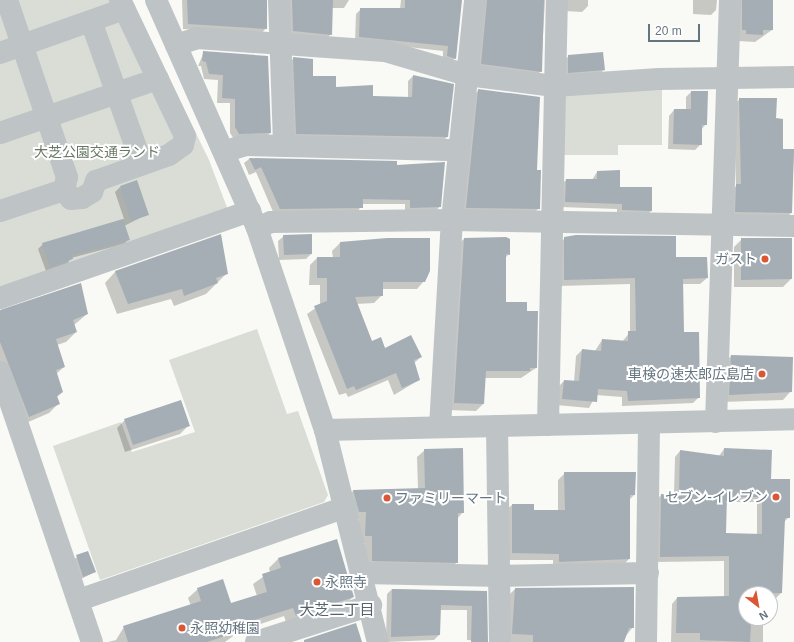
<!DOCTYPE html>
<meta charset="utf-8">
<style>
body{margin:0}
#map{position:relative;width:794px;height:642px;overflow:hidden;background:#f9f9f6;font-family:Helvetica,"Noto Sans JP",sans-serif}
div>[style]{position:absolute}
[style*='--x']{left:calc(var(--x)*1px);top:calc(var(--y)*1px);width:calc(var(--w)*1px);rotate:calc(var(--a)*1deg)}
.green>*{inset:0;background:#d9ddd6}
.shadow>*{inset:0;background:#0003}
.building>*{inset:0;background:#a5aeb4}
.minor>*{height:22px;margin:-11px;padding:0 11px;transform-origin:11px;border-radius:11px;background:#bec3c6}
.dots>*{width:11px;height:11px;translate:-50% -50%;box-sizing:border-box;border:2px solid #fff;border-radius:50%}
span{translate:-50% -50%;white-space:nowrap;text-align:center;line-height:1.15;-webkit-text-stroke:4px #fff;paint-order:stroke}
.park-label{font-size:14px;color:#687864}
.poi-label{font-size:14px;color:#657580}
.right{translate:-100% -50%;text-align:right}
.left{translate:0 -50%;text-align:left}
.neighbourhood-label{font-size:15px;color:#57636b}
.north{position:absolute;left:738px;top:586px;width:40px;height:40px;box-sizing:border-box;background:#fff;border:1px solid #c1c8cc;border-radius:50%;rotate:149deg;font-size:11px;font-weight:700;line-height:16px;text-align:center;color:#657580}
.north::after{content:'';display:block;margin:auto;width:14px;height:18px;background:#db5635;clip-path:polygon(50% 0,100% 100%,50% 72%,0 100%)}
.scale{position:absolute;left:648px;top:24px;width:52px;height:18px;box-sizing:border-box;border:2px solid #657580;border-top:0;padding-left:5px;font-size:12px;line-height:14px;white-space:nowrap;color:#657580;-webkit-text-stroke:3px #fff;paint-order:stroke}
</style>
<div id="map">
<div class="green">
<div style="clip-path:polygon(0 0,131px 0,209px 160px,228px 210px,0 288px)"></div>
<div style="clip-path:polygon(662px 84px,662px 145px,618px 145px,618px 155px,559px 155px,561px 101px,568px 93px)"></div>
<div style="clip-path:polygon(257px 329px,287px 414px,298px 411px,328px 495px,324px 502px,100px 580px,53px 446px,121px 422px,132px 452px,195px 432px,169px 360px)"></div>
</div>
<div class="shadow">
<div style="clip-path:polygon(182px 0,267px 0,266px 28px,261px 34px,183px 29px)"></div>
<div style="clip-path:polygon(285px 0,349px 0,344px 8px,331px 8px,331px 34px,325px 40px,287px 36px)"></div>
<div style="clip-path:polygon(401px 0,461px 0,455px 58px,451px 63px,443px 61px,443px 51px,355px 41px,356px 14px,361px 9px,400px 9px)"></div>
<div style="clip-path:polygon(479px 0,545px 0,541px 71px,536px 76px,476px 69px)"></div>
<div style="clip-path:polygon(563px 0,588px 0,588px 6px,582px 12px,564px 11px)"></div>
<div style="clip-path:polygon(693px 0,717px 0,716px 10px,711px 15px,693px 14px)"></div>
<div style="clip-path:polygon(732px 0,772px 0,772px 30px,755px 42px,739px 41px)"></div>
<div style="clip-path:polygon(204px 52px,267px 57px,270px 133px,265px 138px,234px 139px,230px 133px,230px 103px,217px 103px,218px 80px,204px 79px,201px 66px,198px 66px)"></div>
<div style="clip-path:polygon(569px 56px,604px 70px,598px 75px,563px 77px,563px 61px)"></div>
<div style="clip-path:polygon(294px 58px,312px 77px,335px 88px,372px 97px,408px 98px,408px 81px,413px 76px,447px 137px,442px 142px,292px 138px,289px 63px)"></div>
<div style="clip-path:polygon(479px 90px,535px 171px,539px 208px,533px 214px,461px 212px,474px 95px)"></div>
<div style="clip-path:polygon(691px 92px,706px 124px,701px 130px,701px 144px,695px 150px,668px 149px,669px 116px,674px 110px,686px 110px,686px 97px)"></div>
<div style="clip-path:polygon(740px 99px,775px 119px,782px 150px,794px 150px,791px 213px,785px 219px,730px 218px,731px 191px,736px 186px,734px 105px)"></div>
<div style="clip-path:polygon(249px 159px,396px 166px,440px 206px,435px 212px,405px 213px,405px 204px,362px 204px,357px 213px,274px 214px,256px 172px,249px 175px,244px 163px)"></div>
<div style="clip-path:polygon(597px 172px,651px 211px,646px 216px,617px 215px,617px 209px,560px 207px,561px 185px,566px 180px,592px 180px)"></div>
<div style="clip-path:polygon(120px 187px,148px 214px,124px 226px,129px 239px,124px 244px,71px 258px,67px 264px,46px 271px,38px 249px,43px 244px,124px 219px,115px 192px)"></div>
<div style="clip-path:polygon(220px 236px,227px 273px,206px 294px,174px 306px,171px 299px,117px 314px,105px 283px,115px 272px)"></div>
<div style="clip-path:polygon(284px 236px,311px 254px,306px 259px,279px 260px,278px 241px)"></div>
<div style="clip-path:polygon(506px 238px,509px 254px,505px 258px,505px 303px,526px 312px,536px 368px,521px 378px,485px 378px,483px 404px,476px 411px,447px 410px,456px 246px,464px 239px)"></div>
<div style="clip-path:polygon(565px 238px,675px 258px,707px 278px,700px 284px,682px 284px,683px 333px,699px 397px,693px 403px,622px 406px,622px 397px,596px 395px,589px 408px,556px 405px,558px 387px,564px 381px,574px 382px,576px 356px,582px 350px,595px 351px,602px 340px,622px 342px,630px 332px,630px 284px,558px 286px,559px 244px)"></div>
<div style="clip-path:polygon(742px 239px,791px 239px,791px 279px,783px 287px,734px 287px,734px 247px)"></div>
<div style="clip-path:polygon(340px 243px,424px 281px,417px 289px,382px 289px,382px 295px,374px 303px,356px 304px,372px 342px,385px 349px,421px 357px,414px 363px,419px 380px,394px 395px,388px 380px,348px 397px,346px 393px,339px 395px,307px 314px,320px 305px,320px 285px,309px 285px,310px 265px,317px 258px,333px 258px,332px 251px)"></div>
<div style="clip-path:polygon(0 310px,87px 314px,74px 325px,76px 332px,66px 342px,57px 345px,64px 367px,56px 374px,62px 392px,57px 397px,59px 403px,49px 413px,19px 426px,0 375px)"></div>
<div style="clip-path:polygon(731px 356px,791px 391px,783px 400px,722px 402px,723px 365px)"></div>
<div style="clip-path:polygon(125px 420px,188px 426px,180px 434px,125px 452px,117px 428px)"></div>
<div style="clip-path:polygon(evenodd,724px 449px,770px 480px,789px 517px,784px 522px,781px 593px,776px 598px,770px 598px,770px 594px,746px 594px,746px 618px,763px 618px,763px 642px,671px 642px,672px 604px,677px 598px,724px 598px,724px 561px,655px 562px,656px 501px,661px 495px,674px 495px,675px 457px,680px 451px,719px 456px,724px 449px,726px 502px,757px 502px,757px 535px,725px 534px,726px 502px)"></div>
<div style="clip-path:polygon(425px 450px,463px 512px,457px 519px,457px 562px,450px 569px,365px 568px,365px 543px,359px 543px,359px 519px,352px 519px,346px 498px,353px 491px,418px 489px,417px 457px)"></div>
<div style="clip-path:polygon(565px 473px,634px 495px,629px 500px,629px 559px,622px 566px,553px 569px,553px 560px,505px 560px,505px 511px,512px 505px,533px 511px,558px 511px,558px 480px)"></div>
<div style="clip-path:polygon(336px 540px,353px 597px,343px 606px,287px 625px,284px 616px,240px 631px,225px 642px,108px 642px,116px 640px,124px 627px,191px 606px,188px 598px,198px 589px,231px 605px,257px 596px,253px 584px,270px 572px,269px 568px,278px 559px)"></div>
<div style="clip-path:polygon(88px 552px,95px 572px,81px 579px,74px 559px)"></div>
<div style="clip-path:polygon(392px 589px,486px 592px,481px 641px,467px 640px,467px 610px,440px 610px,439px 635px,434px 640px,386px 642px,387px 594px)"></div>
<div style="clip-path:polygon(515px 589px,633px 627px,621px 642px,507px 642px,509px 595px)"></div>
</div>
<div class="building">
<div style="clip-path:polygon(187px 0,267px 0,267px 29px,188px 24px)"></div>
<div style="clip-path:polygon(292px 0,333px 0,332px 35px,293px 31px)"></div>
<div style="clip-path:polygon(405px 0,462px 0,456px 59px,447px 56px,448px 46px,359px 37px,360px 8px,405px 8px)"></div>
<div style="clip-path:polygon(487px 0,544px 0,542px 72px,481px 64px)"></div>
<div style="clip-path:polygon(742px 0,773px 0,773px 30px,763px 30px,763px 35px,746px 34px,746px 30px,742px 30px)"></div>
<div style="clip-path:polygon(203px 51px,268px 56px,271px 133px,239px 134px,235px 127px,235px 99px,222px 98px,223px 75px,209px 74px,206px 62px,202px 61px)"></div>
<div style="clip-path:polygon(603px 52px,605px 70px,568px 73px,568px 55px)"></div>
<div style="clip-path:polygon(293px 57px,313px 59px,313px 76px,336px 76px,336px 87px,373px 85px,373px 96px,412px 97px,413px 75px,454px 84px,448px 137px,296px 134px)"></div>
<div style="clip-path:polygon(478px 89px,540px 97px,537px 170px,541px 170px,540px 209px,466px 208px)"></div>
<div style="clip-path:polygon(691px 91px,708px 91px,707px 125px,702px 125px,702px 145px,673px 144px,674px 109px,691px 109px)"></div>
<div style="clip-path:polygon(739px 98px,777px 98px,776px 118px,783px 119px,783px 149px,794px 149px,792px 213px,735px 212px,736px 184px,741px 184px)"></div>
<div style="clip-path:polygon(249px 158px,397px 161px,397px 165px,445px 162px,441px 207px,410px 208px,410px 200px,363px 199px,363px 208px,280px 209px,261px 167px,255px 170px)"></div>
<div style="clip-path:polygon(620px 170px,620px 187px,652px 187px,652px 211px,622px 210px,622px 204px,565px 202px,566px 179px,597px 179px,597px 171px)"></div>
<div style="clip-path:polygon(137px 180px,149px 215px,131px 221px,120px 186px)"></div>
<div style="clip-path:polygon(123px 219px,130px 240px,72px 255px,73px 259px,50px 267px,42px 243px)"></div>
<div style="clip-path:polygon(221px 234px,228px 274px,216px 278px,218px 283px,184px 296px,182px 289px,128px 304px,115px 271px)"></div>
<div style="clip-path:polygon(312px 234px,312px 254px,284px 255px,283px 235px)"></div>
<div style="clip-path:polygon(576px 235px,676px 236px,676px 257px,707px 257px,708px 278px,683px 279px,684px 332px,699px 332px,700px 398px,628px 401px,627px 391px,598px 389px,597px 402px,562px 399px,564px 380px,579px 381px,582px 349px,601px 351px,602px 339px,628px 341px,628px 331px,636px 331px,635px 278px,564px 280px,564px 237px)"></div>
<div style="clip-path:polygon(506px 237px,510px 239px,510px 255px,506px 254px,506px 302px,527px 302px,527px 311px,538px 311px,537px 368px,530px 368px,530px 371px,486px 371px,484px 404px,454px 403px,464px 238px)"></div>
<div style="clip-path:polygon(387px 238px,430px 238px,430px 271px,425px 282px,383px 282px,383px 296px,355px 297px,372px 341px,381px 337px,385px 348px,411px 335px,422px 357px,414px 360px,420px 380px,402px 388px,396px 373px,356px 390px,354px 386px,347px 389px,314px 306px,327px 301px,327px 278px,317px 278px,317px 257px,340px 257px,340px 242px)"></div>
<div style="clip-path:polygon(741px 238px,792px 238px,792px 279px,741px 280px)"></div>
<div style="clip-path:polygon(81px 283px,88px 314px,73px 320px,77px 332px,56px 339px,65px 367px,56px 370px,63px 392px,57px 396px,60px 404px,29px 417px,0 342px,0 310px)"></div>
<div style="clip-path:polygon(731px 355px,793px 357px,792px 392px,729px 395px)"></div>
<div style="clip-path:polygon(181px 400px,190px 426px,133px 445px,124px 419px)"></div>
<div style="clip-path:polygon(463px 448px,464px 513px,458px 513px,458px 563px,372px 561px,372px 536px,365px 536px,366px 512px,359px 512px,353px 490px,425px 488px,424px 449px)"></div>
<div style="clip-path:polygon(evenodd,724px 448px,772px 450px,771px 479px,790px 479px,790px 518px,785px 518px,782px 593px,746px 594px,746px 618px,764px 618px,764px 625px,751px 625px,750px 642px,700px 640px,700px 633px,676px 633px,677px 597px,729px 596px,729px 556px,660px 557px,661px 494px,679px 494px,680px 450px,724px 456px,724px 448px,727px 497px,762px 497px,762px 534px,726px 533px,727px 497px)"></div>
<div style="clip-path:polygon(564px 472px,636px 472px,635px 495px,630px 495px,630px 559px,559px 562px,559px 554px,512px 553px,512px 504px,534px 504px,534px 510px,565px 510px)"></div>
<div style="clip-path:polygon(337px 539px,354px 597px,296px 616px,293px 608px,238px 625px,240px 631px,207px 642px,128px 642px,123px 626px,201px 601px,197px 588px,223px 579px,231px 603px,267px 592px,262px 574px,281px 568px,278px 558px)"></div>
<div style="clip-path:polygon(88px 551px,96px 572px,83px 577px,76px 555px)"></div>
<div style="clip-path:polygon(634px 587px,634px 628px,629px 628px,624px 642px,533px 642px,533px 635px,512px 634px,515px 588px)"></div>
<div style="clip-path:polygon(392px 589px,487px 591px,488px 642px,471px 642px,472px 606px,441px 605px,440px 635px,391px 637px)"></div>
<div style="clip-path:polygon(356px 623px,362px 642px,304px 642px,304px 640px)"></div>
</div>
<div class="minor">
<div style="--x:7;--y:0;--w:187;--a:71.3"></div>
<div style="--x:67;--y:177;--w:13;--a:103"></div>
<div style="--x:64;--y:190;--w:11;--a:52"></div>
<div style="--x:71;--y:199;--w:11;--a:-5"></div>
<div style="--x:82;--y:198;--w:12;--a:-31"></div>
<div style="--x:92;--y:192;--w:12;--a:-70"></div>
<div style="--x:96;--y:181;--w:77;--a:-19.6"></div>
<div style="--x:169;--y:155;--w:17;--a:-36"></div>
<div style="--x:183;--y:145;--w:9;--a:-77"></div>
<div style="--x:185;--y:136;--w:151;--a:-115.5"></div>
<div style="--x:156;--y:0;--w:249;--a:66.1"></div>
<div style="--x:257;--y:228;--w:213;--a:71.4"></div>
<div style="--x:325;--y:430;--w:219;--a:76"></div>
<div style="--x:279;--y:0;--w:145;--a:88"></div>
<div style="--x:91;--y:21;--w:152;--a:70.4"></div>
<div style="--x:176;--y:45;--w:22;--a:-18"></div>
<div style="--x:197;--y:38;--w:188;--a:4"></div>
<div style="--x:385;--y:51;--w:85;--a:16.3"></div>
<div style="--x:467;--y:75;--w:88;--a:7.2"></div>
<div style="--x:554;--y:86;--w:105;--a:-3.8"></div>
<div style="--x:659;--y:79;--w:135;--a:-0.8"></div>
<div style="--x:0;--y:53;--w:132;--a:-19.5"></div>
<div style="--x:0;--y:133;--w:167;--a:-18.9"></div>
<div style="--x:226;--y:151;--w:21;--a:-17"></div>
<div style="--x:246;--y:145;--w:212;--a:1.4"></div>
<div style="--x:0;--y:211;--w:67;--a:-18.2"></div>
<div style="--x:257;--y:228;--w:15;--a:-23"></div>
<div style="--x:271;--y:222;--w:181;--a:-0.6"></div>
<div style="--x:452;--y:220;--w:342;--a:1"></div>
<div style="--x:0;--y:298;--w:265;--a:-19.2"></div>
<div style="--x:0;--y:372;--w:285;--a:71.2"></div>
<div style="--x:716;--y:422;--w:422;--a:-88.1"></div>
<div style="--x:548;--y:425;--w:425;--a:-88.8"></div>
<div style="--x:497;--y:426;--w:216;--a:89.2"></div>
<div style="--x:440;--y:427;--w:207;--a:-86.7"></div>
<div style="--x:452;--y:220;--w:221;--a:-84"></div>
<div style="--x:325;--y:430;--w:469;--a:-1.3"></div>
<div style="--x:363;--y:573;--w:138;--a:1.2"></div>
<div style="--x:501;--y:576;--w:147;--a:-1.2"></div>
<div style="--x:79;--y:600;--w:283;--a:-19.2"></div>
<div style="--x:256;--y:642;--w:121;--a:-17.8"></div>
<div style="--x:646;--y:642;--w:218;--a:-89.2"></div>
</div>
<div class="dots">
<div style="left:765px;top:259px;background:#db5635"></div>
<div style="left:762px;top:374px;background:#db5635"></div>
<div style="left:776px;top:497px;background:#db5635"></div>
<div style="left:387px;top:498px;background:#db5635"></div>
<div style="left:317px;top:582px;background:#db5635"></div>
<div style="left:182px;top:628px;background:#db5635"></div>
</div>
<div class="park-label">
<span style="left:97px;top:152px">大芝公園交通ランド</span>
</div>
<div class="poi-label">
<span class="right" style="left:757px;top:259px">ガスト</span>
<span class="right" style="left:754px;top:374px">車検の速太郎広島店</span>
<span class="right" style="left:768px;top:497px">セブン-イレブン</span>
<span class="left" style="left:395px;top:498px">ファミリーマート</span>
<span class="left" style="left:325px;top:582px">永照寺</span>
<span class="left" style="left:190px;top:628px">永照幼稚園</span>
</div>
<div class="neighbourhood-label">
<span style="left:337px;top:610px">大芝二丁目</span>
</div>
<div class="north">N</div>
<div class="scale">20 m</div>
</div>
